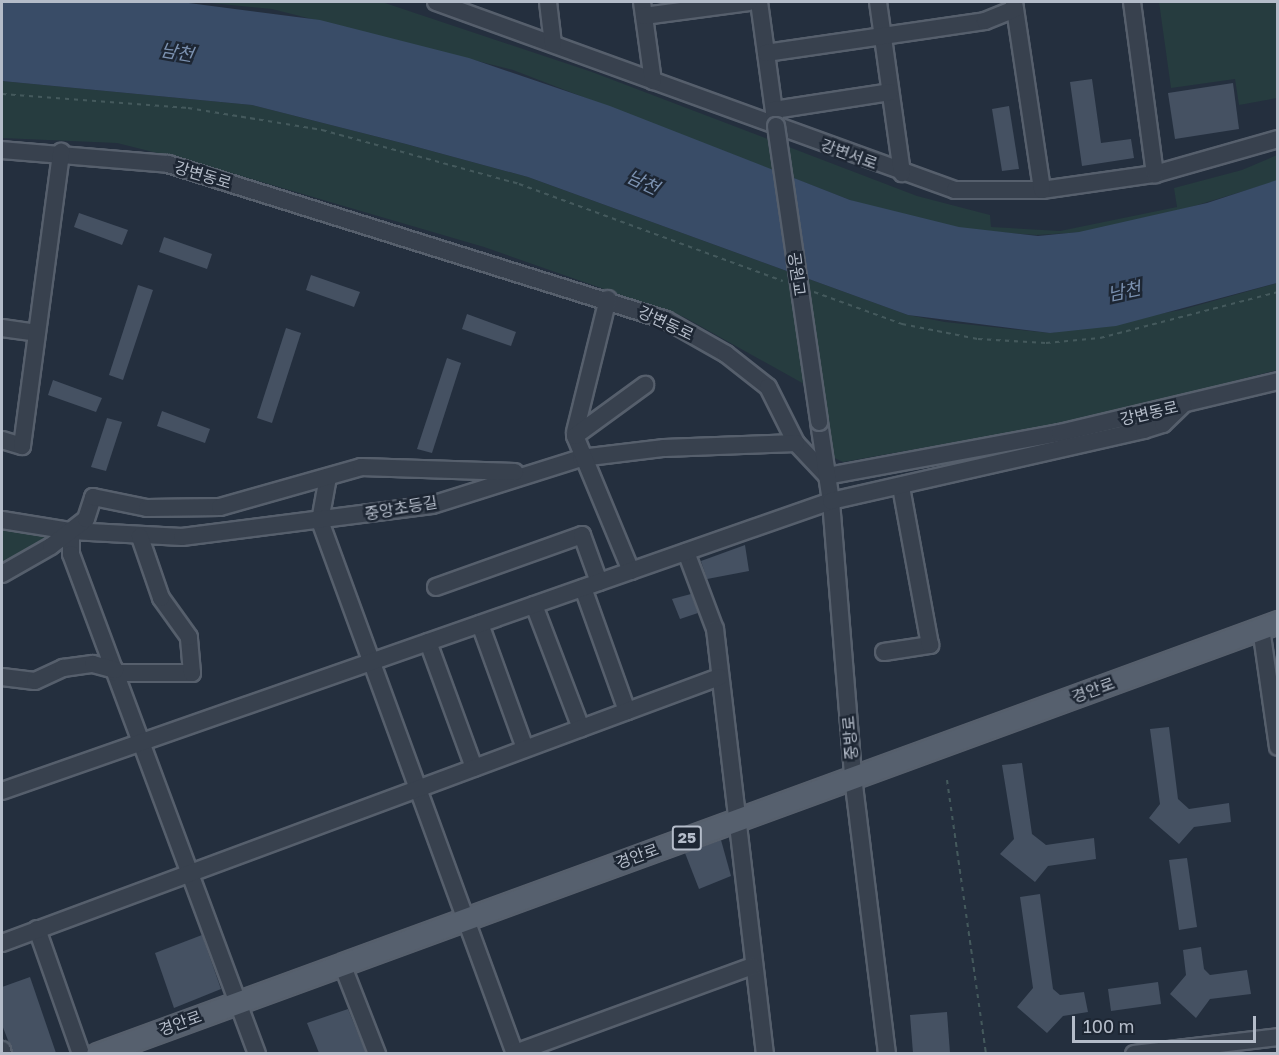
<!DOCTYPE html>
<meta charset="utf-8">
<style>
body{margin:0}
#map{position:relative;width:1279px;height:1055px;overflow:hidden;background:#242f3e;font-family:"Golos Text","Noto Sans KR",sans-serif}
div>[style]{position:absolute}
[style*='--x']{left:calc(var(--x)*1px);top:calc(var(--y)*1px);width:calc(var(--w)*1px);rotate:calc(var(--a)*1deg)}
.green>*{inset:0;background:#263c3f}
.water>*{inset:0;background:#394c67}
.building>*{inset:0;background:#455162}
.path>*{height:2px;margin-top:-1px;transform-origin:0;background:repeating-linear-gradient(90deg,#44595c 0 4.5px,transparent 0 9px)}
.roads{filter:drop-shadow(2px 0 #565f6c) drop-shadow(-2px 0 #565f6c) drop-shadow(0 2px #565f6c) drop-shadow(0 -2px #565f6c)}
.minor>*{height:16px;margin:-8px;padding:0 8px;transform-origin:8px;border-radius:8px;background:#38414e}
.major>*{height:21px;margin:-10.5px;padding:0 10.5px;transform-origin:10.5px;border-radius:10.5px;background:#56606e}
.bridges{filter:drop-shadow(2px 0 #565f6c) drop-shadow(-2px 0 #565f6c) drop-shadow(0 2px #565f6c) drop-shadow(0 -2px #565f6c)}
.minor-bridge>*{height:16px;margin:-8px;padding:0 8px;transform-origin:8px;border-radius:8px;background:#38414e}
span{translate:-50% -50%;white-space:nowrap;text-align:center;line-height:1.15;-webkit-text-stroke:5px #1d2633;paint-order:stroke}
.shield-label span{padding:2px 4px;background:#1d2633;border:2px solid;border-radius:4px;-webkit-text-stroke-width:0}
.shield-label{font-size:15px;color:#b4bcc9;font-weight:700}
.street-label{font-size:16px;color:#b4bcc9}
.water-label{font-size:18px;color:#7c92b1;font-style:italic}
.frame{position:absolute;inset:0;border:3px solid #b4bcc9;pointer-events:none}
.scale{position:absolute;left:1072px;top:1016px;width:184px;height:27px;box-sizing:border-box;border:3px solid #b4bcc9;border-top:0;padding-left:8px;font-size:18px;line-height:21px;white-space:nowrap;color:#b4bcc9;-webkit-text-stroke:4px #1d2633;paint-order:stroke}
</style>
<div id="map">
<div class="green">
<div style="clip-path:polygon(201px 2px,382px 2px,592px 72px,917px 196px,990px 215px,991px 227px,1060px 231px,1177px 207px,1174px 188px,1242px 170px,1277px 155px,1277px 181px,1191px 207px,1085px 232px,1036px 235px,970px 230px,868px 207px,513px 70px,272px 9px)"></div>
<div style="clip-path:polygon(1159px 2px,1277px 2px,1277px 98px,1239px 105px,1235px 79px,1171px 88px)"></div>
<div style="clip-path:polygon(2px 81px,252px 105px,406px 144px,528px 177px,908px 315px,945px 322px,1050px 333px,1181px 310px,1277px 283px,1277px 370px,1086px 419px,843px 462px,830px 456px,822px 394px,684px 317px,484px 247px,197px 163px,117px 143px,2px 138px)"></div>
<div style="clip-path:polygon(2px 529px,52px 535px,53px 539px,2px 567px)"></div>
</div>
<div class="water">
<div style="clip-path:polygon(2px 2px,181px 2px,320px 20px,469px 58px,610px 106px,850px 200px,959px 227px,1038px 236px,1079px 232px,1207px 203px,1277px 180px,1277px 283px,1116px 326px,1050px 333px,908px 315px,528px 177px,406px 144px,252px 105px,2px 81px)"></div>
</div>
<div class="building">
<div style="clip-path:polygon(1092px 79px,1101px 143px,1131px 139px,1134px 158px,1082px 166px,1070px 82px)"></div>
<div style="clip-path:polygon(1233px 83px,1239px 129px,1175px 139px,1168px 93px)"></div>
<div style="clip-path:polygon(1009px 106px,1019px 169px,1002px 171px,992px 109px)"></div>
<div style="clip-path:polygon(79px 213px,128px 230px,122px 245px,74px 227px)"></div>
<div style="clip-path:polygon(164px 237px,212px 254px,207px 269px,159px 252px)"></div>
<div style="clip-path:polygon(311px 275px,360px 292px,354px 307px,306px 290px)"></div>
<div style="clip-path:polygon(138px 285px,153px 290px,123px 380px,109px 375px)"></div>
<div style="clip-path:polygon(467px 314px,516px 332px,511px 346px,462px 329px)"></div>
<div style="clip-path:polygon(286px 328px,301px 333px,272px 423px,257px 418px)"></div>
<div style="clip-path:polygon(447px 358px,461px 363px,432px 453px,417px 449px)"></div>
<div style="clip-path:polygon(53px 380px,102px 398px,96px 412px,48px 395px)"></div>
<div style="clip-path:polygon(162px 411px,210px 429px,205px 443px,157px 426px)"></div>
<div style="clip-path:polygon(107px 418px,122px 422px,106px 471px,91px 467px)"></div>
<div style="clip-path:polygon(745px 545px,749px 571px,707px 579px,701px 561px)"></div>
<div style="clip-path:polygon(691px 594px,698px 613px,680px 619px,672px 599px)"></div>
<div style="clip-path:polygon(1169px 727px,1178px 799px,1189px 809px,1229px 803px,1231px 822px,1194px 827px,1179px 844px,1149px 818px,1160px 804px,1150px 729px)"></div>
<div style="clip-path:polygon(1022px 763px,1032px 834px,1046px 845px,1094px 838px,1096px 859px,1048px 866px,1035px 882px,1000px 854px,1014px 839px,1002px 765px)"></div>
<div style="clip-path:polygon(721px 840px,731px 876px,699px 889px,685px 853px)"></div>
<div style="clip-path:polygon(1187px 858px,1197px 927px,1179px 930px,1169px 860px)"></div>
<div style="clip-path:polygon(1040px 894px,1053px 989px,1060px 995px,1084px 992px,1088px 1012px,1063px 1016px,1047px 1033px,1017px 1007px,1033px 988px,1020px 897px)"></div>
<div style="clip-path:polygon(202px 935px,221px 989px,174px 1008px,155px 953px)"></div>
<div style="clip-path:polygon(1201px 947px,1204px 969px,1210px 975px,1247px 970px,1251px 994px,1210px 999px,1196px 1018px,1170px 994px,1186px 975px,1183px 950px)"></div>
<div style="clip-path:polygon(30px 977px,56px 1053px,13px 1053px,2px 1025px,2px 987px)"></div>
<div style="clip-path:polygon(1158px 982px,1161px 1004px,1111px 1011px,1108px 989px)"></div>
<div style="clip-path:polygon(348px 1009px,366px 1053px,319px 1053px,307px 1023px)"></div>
<div style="clip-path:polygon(947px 1012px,950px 1053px,913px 1053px,910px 1015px)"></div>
</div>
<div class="path">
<div style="--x:2;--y:94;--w:187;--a:4.3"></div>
<div style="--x:188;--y:108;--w:136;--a:9.3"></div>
<div style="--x:322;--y:130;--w:204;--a:15.3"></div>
<div style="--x:519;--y:184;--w:281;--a:20.2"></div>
<div style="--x:814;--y:292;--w:94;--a:20"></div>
<div style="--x:902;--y:324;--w:77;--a:11.2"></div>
<div style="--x:978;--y:339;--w:68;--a:3.4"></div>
<div style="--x:1046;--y:343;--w:54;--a:-5.3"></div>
<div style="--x:1100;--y:338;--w:184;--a:-14.5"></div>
<div style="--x:947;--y:780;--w:277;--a:81.9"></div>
</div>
<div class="roads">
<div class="minor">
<div style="--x:436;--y:2;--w:552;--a:19.91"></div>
<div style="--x:955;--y:190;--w:87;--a:0"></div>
<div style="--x:1042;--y:190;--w:114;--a:-8.1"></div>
<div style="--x:1155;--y:174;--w:128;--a:-15.9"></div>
<div style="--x:548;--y:2;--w:42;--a:83.2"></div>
<div style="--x:642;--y:2;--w:80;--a:82.1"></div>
<div style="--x:759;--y:2;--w:125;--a:82.2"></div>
<div style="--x:878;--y:2;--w:173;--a:82"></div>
<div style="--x:1014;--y:2;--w:190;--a:81.5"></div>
<div style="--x:1132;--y:2;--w:174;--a:82.4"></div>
<div style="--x:644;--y:16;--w:106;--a:-7.6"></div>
<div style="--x:766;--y:53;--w:221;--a:-8.3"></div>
<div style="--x:985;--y:21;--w:32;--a:-22"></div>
<div style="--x:774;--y:110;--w:117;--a:-8.8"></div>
<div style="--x:2;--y:150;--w:167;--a:4.8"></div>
<div style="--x:168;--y:164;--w:522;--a:17.39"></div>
<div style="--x:666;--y:320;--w:69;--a:29.5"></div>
<div style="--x:726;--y:354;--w:53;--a:38.2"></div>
<div style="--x:768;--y:387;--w:63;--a:63.4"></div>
<div style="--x:796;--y:443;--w:45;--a:46.8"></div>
<div style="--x:827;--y:476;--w:237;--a:-10.5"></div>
<div style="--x:1060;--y:433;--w:224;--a:-13.4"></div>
<div style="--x:2;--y:328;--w:35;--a:8"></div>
<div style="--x:819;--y:422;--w:80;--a:81.4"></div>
<div style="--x:831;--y:501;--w:277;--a:85.4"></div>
<div style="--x:853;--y:777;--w:279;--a:83"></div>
<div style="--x:575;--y:432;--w:137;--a:-76.1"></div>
<div style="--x:2;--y:440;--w:21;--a:17"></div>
<div style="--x:22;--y:446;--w:297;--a:-82.4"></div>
<div style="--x:328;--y:477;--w:45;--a:100.3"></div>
<div style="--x:320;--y:521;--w:568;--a:69.9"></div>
<div style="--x:2;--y:520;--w:70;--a:9.1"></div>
<div style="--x:71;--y:531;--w:111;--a:3.1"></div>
<div style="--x:182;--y:537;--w:252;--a:-7.3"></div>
<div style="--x:432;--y:505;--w:156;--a:-17.5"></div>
<div style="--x:581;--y:458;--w:84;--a:-6.9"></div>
<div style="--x:664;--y:448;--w:132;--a:-2.2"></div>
<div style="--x:71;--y:531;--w:23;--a:90"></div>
<div style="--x:71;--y:554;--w:533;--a:69.59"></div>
<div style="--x:686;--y:552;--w:82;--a:69.4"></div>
<div style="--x:715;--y:629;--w:428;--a:83.3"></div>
<div style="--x:631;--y:571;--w:146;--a:-112.5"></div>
<div style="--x:575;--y:436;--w:87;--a:-36.1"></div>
<div style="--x:2;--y:574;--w:56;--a:-29.7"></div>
<div style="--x:51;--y:546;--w:44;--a:-37.6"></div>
<div style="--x:86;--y:519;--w:23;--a:-72"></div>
<div style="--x:93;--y:497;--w:55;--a:11.5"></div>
<div style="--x:147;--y:508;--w:73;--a:-0.8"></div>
<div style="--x:220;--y:507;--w:147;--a:-15.8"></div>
<div style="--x:361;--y:467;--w:154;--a:1.9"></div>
<div style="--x:436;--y:587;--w:155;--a:-19.6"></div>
<div style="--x:582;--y:535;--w:50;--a:70.1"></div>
<div style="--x:583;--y:588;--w:131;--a:70.3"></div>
<div style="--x:534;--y:605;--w:132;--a:69.1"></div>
<div style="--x:480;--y:624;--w:132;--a:70.1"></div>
<div style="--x:1261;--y:628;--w:120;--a:81.9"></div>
<div style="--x:428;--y:642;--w:134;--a:69.9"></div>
<div style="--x:884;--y:652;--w:47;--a:-8.7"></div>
<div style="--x:930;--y:645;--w:161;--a:-100.4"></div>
<div style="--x:116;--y:673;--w:76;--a:0"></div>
<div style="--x:192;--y:673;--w:36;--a:-95"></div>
<div style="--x:189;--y:637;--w:48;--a:-125.7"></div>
<div style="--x:161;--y:598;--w:65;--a:-109"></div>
<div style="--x:2;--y:677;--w:33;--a:7"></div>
<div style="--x:35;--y:681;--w:31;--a:-25"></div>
<div style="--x:63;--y:668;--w:30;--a:-8"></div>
<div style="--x:93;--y:664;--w:23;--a:15"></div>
<div style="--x:2;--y:791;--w:878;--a:-19.28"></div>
<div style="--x:831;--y:501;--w:321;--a:-12.8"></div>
<div style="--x:1144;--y:430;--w:20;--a:-18"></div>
<div style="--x:1163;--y:424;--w:28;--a:-44"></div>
<div style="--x:37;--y:929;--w:133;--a:70.6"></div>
<div style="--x:2;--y:943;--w:765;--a:-20.35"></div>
<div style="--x:342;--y:964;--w:97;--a:68.7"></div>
<div style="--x:2;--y:1050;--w:4;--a:76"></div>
<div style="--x:515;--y:1053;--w:253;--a:-20.1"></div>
<div style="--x:1134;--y:1054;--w:145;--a:-6.7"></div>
</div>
<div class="major">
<div style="--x:97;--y:1054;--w:1258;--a:-20.09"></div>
</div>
</div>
<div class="bridges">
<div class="minor-bridge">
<div style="--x:776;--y:126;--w:299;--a:81.7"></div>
</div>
</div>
<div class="shield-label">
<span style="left:687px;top:838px">25</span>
</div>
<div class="street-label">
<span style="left:849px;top:154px;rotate:20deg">강변서로</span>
<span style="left:203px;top:175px;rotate:17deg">강변동로</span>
<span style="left:797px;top:274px;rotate:82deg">공원교</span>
<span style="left:666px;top:323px;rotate:25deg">강변동로</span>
<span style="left:1149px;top:413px;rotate:-13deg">강변동로</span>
<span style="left:401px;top:508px;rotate:-10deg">중앙초등길</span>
<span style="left:1093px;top:690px;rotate:-20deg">경안로</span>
<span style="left:850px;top:738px;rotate:-95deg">중방로</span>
<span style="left:637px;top:856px;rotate:-20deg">경안로</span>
<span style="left:180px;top:1023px;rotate:-20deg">경안로</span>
</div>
<div class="water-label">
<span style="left:177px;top:52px;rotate:10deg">남천</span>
<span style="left:643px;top:182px;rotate:25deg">남천</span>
<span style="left:1124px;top:291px;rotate:-12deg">남천</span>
</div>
<div class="frame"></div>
<div class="scale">100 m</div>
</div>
